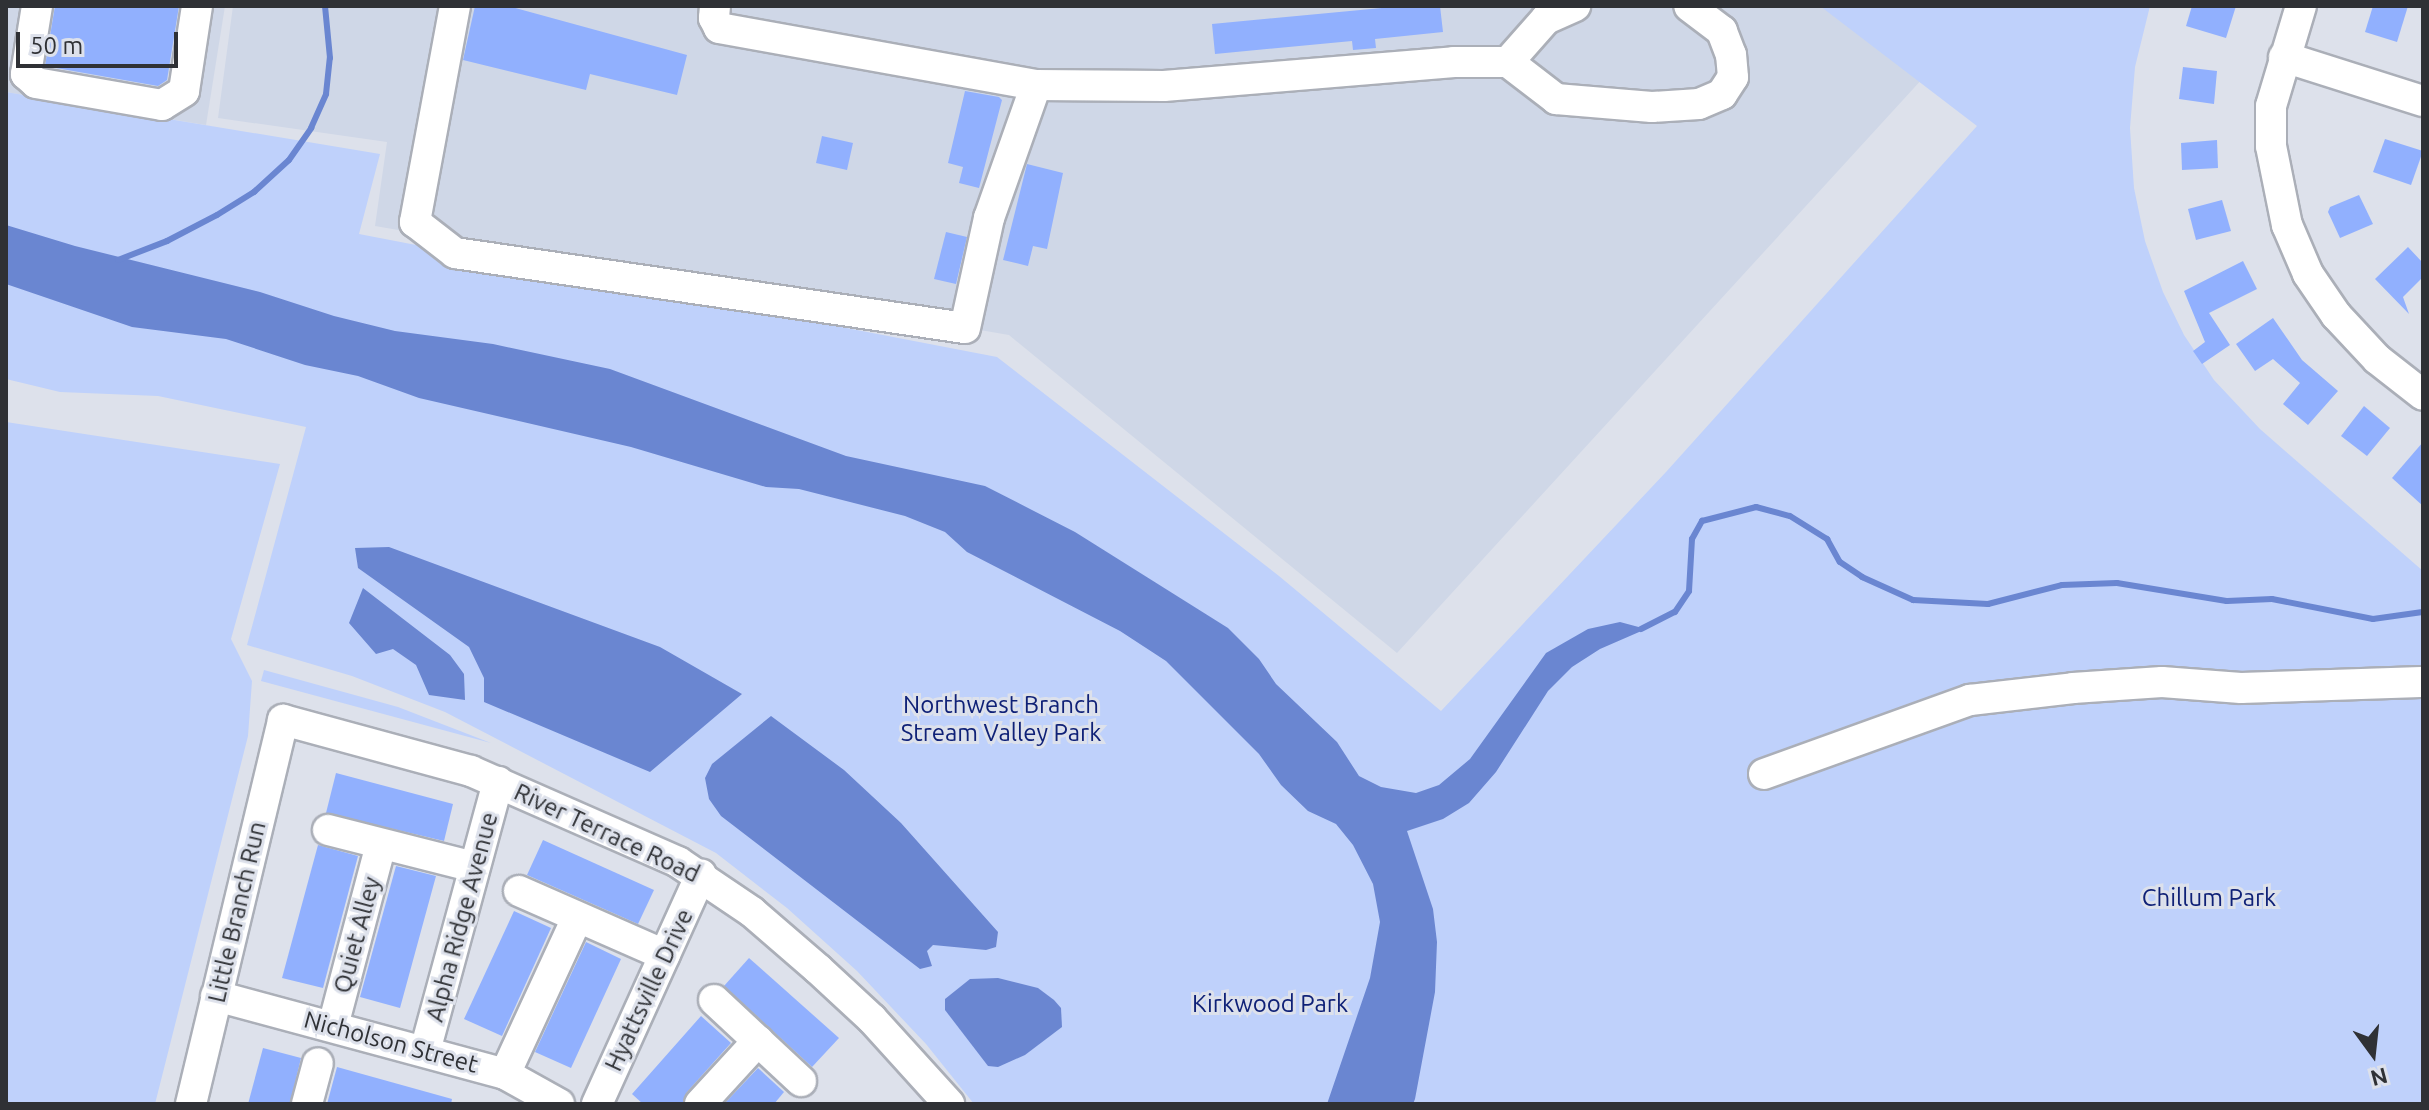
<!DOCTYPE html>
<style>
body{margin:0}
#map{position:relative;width:2429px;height:1110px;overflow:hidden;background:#dde1eb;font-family:Ubuntu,sans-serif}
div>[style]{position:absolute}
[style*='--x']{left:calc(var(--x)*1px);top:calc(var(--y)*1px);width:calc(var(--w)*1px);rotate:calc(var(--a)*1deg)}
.built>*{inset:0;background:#cfd7e7}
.green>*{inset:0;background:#bfd1fb}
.water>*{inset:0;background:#6a86d1}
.stream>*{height:6px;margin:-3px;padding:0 3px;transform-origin:3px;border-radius:3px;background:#6a86d1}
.building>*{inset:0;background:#91b0fe}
.roads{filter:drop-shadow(2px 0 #abafb8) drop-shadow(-2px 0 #abafb8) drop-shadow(0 2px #abafb8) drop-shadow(0 -2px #abafb8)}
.minor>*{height:30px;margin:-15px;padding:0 15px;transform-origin:15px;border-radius:15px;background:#fff}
span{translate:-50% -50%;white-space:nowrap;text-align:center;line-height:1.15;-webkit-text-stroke:6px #dde1eb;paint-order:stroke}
.park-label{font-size:24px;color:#0f2177}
.street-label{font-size:24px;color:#2f3135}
.frame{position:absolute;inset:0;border:8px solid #2f3135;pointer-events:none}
.north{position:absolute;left:2333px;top:1014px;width:80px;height:80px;-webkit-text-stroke:6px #dde1eb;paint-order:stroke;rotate:165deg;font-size:22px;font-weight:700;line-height:32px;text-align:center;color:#2f3135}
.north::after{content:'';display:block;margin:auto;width:28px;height:36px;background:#2f3135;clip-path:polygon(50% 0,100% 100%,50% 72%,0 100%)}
.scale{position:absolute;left:16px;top:32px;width:162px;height:36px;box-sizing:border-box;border:4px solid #2f3135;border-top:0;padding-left:10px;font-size:24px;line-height:28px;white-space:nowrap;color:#2f3135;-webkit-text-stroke:6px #dde1eb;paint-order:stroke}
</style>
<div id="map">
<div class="built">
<div style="clip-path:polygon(6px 6px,225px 6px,206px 125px,6px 92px)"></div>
<div style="clip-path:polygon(233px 6px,1989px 6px,1397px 653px,1009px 335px,375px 226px,387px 142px,218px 118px)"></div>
</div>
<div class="green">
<div style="clip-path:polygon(1820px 6px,2150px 6px,2135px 67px,2130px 128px,2134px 188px,2145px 241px,2163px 292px,2184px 335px,2214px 380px,2260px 429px,2423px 571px,2423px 1104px,974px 1104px,926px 1044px,857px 971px,787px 908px,716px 853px,445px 712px,352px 676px,247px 645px,306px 427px,158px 396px,60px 392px,6px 379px,6px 92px,380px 154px,359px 234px,997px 357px,1279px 576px,1441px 711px,1666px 472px,1977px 126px)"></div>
<div style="clip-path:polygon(6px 422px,280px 464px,231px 639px,252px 681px,248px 736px,155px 1104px,6px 1104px)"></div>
<div style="clip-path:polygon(264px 670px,398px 707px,491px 743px,261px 681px)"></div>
</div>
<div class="water">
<div style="clip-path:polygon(6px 225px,75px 246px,260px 292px,334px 316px,395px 331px,493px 344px,610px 369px,846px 456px,985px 486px,1075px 532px,1228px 628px,1259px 659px,1276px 684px,1337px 742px,1359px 776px,1381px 787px,1416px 793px,1439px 785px,1470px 759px,1546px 653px,1588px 629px,1620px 622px,1646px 629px,1600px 649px,1572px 667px,1548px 691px,1496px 772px,1469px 803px,1443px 819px,1407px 831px,1433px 909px,1437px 942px,1435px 992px,1415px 1099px,1413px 1104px,1327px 1104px,1370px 978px,1380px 922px,1373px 884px,1353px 845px,1336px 824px,1308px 811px,1281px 785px,1259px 754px,1166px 661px,1120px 631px,967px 552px,945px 532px,905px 516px,799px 489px,766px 487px,631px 447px,419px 398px,358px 376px,305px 365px,226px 339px,132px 327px,6px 284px)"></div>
<div style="clip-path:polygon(389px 547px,660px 647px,742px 694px,650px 772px,484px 702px,484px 678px,469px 647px,358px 568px,355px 548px)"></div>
<div style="clip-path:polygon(363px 588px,450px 655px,464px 674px,465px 700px,429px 695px,416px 665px,393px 649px,376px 654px,349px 623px)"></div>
<div style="clip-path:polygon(771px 716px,844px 770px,901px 823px,998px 932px,996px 947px,986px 950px,933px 945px,927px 951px,932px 966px,920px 969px,721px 816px,709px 799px,705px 778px,712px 764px)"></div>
<div style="clip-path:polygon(998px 978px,1038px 988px,1054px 1000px,1061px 1008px,1062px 1027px,1025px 1055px,998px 1067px,988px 1066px,945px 1010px,945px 999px,970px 979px)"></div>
</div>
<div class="stream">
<div style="--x:118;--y:260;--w:53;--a:-21.2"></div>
<div style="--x:167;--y:241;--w:56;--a:-27.5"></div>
<div style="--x:217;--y:215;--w:44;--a:-31.9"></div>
<div style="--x:254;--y:192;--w:47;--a:-42.4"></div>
<div style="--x:289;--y:160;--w:39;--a:-55"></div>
<div style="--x:311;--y:128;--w:37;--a:-66"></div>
<div style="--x:326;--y:94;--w:36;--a:-84"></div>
<div style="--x:330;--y:58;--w:52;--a:-95.5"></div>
<div style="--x:1641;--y:629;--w:38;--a:-27"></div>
<div style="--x:1675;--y:612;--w:25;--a:-56"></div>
<div style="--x:1689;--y:591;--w:52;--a:-86.7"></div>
<div style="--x:1692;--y:539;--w:21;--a:-61"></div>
<div style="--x:1702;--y:521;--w:56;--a:-14.5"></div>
<div style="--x:1756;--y:507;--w:35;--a:15"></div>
<div style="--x:1790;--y:516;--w:44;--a:31.9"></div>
<div style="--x:1827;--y:539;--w:26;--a:61"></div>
<div style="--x:1840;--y:562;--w:27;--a:34"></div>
<div style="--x:1862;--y:577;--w:56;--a:24.3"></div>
<div style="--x:1913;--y:600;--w:75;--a:3.1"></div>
<div style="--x:1988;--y:604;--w:76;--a:-14.4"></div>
<div style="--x:2062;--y:585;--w:55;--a:-2.1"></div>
<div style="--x:2117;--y:583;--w:111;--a:9.3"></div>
<div style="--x:2227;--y:601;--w:45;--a:-2.5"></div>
<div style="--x:2272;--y:599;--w:103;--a:11.2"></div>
<div style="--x:2373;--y:619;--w:50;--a:-8"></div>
</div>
<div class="building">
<div style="clip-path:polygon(55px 6px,179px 6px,167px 80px,158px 86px,45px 66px)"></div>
<div style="clip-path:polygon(475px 6px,508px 6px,687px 55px,677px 95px,590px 74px,586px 90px,463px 60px)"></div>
<div style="clip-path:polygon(1403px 6px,1440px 6px,1443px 32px,1375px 39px,1376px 48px,1353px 50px,1352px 41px,1215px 54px,1212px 24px)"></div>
<div style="clip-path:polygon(2192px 6px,2236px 6px,2226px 38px,2186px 26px)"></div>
<div style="clip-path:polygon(2373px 6px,2408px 6px,2397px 42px,2365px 32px)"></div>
<div style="clip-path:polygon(2183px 67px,2217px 71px,2214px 104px,2179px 99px)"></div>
<div style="clip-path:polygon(965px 91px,999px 97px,1002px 100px,979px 188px,959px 183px,963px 167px,948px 163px)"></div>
<div style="clip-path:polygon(822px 136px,853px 143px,847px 170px,816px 163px)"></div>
<div style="clip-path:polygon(2385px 139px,2423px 151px,2411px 185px,2373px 172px)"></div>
<div style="clip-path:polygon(2217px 140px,2218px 168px,2182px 170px,2181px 143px)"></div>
<div style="clip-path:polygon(1027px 164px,1063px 173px,1047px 249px,1033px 246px,1028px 266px,1003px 260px)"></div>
<div style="clip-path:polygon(2359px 195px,2373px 224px,2340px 238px,2328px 212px,2330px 207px)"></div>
<div style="clip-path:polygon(2222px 200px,2231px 231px,2196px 240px,2188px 209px)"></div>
<div style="clip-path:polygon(946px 232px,967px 237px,956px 284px,934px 279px)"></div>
<div style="clip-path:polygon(2408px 247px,2423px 263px,2423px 277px,2403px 297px,2409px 314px,2375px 279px)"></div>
<div style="clip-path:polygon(2243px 261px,2257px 289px,2209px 313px,2230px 345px,2202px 364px,2193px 351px,2205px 342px,2184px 291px)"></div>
<div style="clip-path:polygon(2273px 318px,2302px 360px,2338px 391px,2308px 425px,2283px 404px,2300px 383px,2273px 359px,2255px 371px,2236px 344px)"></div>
<div style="clip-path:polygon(2364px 406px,2390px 428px,2367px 456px,2341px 436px)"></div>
<div style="clip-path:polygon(2423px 442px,2423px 506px,2392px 478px)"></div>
<div style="clip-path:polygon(336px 773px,453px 804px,444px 841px,326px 813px)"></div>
<div style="clip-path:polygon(543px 840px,654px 890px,638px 924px,527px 875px)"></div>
<div style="clip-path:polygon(318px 845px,358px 856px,323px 988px,282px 978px)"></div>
<div style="clip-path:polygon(396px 866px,436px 876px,400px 1008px,360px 997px)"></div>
<div style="clip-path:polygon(514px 911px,551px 928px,502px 1036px,464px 1019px)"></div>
<div style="clip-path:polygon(586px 942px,621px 959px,571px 1068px,535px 1052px)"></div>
<div style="clip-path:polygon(749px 958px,839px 1038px,812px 1067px,724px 986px)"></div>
<div style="clip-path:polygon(701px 1016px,731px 1043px,687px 1092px,682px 1104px,643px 1104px,632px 1094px)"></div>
<div style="clip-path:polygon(263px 1048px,301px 1058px,290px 1104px,248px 1104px)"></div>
<div style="clip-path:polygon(337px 1067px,452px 1099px,451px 1104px,327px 1104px)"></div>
<div style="clip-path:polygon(758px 1068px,784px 1092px,774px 1104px,724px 1104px)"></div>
</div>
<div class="roads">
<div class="minor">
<div style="--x:37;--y:6;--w:69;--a:99.2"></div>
<div style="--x:26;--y:74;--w:13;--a:42"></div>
<div style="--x:36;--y:83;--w:128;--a:9.9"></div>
<div style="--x:162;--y:105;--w:26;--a:-32"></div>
<div style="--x:184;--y:91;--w:86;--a:-81.3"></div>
<div style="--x:455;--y:6;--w:220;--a:100.5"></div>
<div style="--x:415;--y:222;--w:51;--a:37.8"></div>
<div style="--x:455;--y:253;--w:515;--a:8.37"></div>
<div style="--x:965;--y:328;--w:113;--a:-77.7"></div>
<div style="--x:989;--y:218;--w:141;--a:-70.5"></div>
<div style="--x:715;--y:6;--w:12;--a:95"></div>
<div style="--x:714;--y:18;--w:11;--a:63"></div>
<div style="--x:719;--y:28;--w:322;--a:10.2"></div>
<div style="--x:1036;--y:85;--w:128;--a:0.4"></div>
<div style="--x:1164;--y:86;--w:291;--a:-4.7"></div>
<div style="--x:1454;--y:62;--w:54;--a:0"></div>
<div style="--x:1508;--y:62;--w:61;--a:37.6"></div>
<div style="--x:1556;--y:99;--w:96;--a:4.8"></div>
<div style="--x:1652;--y:107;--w:47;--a:-3.7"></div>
<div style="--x:1699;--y:104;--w:25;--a:-23"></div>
<div style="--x:1722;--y:94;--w:20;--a:-57"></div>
<div style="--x:1733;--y:77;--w:22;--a:-95"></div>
<div style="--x:1731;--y:55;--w:26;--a:-111"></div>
<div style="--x:1722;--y:31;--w:41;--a:-142.9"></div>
<div style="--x:2301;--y:6;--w:104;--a:106.7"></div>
<div style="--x:2271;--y:106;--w:40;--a:90"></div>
<div style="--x:2271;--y:146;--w:81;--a:78.6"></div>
<div style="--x:2287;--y:225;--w:53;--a:66.8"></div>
<div style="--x:2308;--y:274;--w:50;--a:55.7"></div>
<div style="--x:2336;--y:315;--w:60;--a:47"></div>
<div style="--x:2377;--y:359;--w:58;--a:38"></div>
<div style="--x:2284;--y:57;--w:146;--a:17.6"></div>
<div style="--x:1508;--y:62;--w:57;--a:-48.5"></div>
<div style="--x:1546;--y:19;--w:32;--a:-24"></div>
<div style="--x:1764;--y:774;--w:219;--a:-19.8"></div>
<div style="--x:1970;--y:700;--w:104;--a:-6.6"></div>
<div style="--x:2073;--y:688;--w:89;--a:-3.9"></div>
<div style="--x:2162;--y:682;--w:79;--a:4.3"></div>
<div style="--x:2241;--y:688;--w:182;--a:-1.9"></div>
<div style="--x:328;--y:830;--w:151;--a:14.2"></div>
<div style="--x:519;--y:891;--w:159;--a:23.7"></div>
<div style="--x:216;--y:996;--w:299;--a:15.1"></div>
<div style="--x:505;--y:1074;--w:62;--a:29.1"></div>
<div style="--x:714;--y:1000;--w:119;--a:43"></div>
<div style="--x:333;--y:1026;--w:188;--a:-75.2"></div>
<div style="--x:425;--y:1051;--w:279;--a:-74.8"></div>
<div style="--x:505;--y:1074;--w:172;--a:-65.2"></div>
<div style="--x:191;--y:1104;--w:395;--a:-76.5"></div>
<div style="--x:283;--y:720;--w:195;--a:15.2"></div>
<div style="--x:471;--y:771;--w:226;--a:23.7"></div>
<div style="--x:678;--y:862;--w:89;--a:34"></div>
<div style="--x:752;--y:912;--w:87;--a:40.8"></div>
<div style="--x:818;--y:969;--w:74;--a:42.8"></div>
<div style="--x:872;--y:1019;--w:115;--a:47.8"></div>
<div style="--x:307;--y:1104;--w:42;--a:-75"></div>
<div style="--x:597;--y:1104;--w:252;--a:-65.6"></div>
<div style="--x:700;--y:1104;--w:86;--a:-47.4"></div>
</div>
</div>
<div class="park-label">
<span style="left:1001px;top:719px">Northwest Branch<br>Stream Valley Park</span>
<span style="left:2209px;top:898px">Chillum Park</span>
<span style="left:1270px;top:1004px">Kirkwood Park</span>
</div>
<div class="street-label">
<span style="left:607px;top:833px;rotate:25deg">River Terrace Road</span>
<span style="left:237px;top:912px;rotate:-77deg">Little Branch Run</span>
<span style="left:462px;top:917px;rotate:-75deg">Alpha Ridge Avenue</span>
<span style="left:357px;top:935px;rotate:-75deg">Quiet Alley</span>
<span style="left:649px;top:990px;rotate:-65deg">Hyattsville Drive</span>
<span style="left:391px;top:1042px;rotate:15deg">Nicholson Street</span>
</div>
<div class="frame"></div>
<div class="north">N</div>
<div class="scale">50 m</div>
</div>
